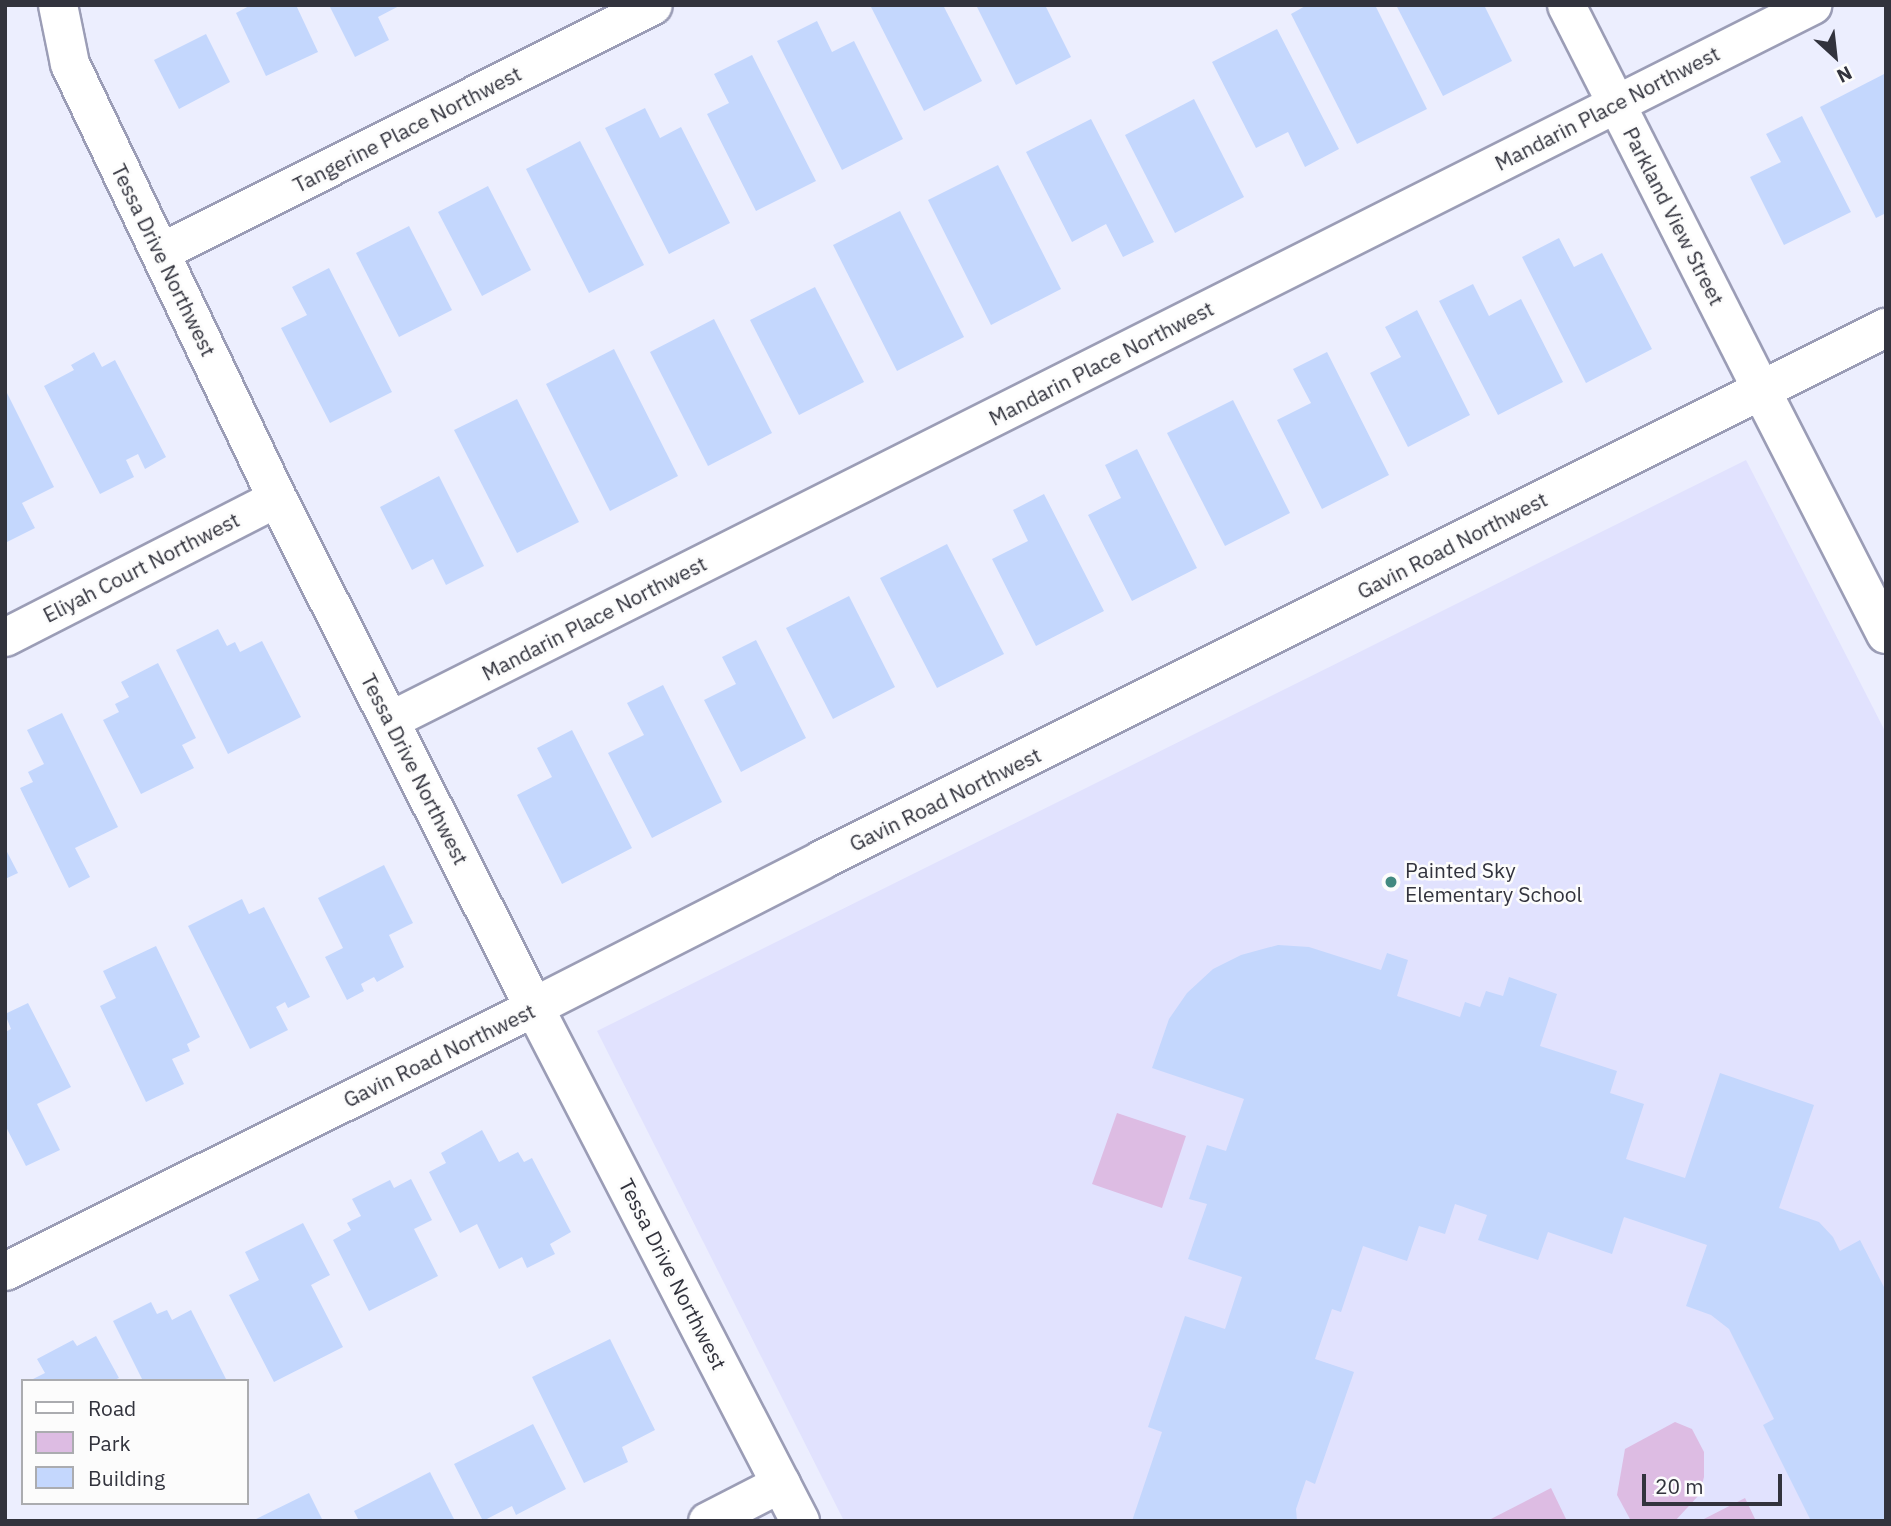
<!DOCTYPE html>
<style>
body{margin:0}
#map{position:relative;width:1891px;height:1526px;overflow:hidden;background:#eceefe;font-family:"IBM Plex Sans",sans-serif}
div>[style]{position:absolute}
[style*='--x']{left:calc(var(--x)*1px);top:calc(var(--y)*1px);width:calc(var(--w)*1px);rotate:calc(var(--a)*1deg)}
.built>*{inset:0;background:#e1e2fe}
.green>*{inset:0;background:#ddbce3}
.building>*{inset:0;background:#c4d7fd}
.roads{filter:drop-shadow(2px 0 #9b9db6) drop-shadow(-2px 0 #9b9db6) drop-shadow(0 2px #9b9db6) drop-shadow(0 -2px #9b9db6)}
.street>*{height:37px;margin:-18.5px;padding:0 18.5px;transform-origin:18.5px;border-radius:18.5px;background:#fff}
.secondary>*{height:38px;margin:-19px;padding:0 19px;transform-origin:19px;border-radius:19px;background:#fff}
.dots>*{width:19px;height:19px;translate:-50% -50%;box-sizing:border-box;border:4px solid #fcfcfc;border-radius:50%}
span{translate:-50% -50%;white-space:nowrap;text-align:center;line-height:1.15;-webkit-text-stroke:5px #fcfcfc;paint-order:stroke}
.street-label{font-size:21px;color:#32333d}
.poi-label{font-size:21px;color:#32333d}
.left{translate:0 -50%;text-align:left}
.frame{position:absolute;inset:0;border:7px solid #32333d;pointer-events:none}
.legend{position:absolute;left:21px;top:1379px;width:228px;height:126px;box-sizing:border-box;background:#fcfcfc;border:2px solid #abacb0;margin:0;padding:9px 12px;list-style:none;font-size:21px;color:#32333d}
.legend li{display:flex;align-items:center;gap:14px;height:35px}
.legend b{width:35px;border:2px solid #abacb0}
.north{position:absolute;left:1800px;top:21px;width:70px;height:70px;-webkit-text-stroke:5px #fcfcfc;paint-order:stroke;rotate:153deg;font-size:19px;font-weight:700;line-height:28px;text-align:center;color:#32333d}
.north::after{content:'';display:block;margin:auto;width:24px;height:32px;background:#32333d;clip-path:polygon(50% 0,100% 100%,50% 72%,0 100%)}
.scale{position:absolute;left:1642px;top:1474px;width:140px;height:32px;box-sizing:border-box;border:4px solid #32333d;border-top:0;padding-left:9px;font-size:21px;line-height:24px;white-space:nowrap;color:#32333d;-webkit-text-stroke:5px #fcfcfc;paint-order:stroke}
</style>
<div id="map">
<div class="built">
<div style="clip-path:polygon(1746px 460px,1886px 733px,1886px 1521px,844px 1521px,597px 1031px)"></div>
</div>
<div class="green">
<div style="clip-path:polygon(1117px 1113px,1186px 1136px,1162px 1208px,1092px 1184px)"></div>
<div style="clip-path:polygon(1675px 1422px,1692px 1429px,1704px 1452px,1704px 1477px,1699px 1495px,1675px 1521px,1631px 1521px,1617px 1495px,1625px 1449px)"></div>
<div style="clip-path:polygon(1551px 1488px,1567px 1521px,1487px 1521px)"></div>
<div style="clip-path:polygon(1745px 1498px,1756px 1521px,1700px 1521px)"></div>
</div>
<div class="building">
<div style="clip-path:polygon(251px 5px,296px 5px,318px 52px,266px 76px,236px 13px)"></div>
<div style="clip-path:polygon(329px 5px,401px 5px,378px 17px,389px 40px,355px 57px)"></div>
<div style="clip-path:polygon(870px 5px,943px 5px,982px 81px,924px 111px)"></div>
<div style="clip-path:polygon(976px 5px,1045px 5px,1071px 57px,1016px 85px)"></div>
<div style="clip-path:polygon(1307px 5px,1375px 5px,1427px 109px,1357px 144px,1291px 14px)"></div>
<div style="clip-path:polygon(1396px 5px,1484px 5px,1512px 61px,1443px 96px)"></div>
<div style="clip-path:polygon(817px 21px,832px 52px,854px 41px,903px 139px,842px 170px,777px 41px)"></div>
<div style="clip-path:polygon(1277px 29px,1339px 149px,1305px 167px,1288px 132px,1256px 148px,1212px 62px)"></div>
<div style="clip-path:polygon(206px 34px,230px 82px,179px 109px,154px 60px)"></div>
<div style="clip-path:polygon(752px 55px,816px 181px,756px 211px,707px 114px,729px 103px,714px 74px)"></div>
<div style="clip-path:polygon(1886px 73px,1886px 213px,1876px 218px,1820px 107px)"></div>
<div style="clip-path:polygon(1194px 99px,1244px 197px,1175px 233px,1125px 135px)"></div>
<div style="clip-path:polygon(645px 108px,660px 138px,681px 127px,730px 223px,669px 254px,605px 128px)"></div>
<div style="clip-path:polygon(1802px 116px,1851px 212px,1784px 245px,1750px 177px,1781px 162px,1766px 134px)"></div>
<div style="clip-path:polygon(1091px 119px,1154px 242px,1123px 257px,1106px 224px,1072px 242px,1026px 152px)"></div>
<div style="clip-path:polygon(580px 141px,644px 265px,589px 293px,526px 169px)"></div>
<div style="clip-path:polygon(998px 165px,1061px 289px,991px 325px,928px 200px)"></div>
<div style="clip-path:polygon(488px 186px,531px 270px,482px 296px,438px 212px)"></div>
<div style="clip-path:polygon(900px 211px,964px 337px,897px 371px,833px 245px)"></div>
<div style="clip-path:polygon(409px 226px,452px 310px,399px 337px,356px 253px)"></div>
<div style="clip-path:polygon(1559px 238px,1574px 267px,1602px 253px,1652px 349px,1586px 383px,1522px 257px)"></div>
<div style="clip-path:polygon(329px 268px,392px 392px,330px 423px,281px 328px,307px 315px,292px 287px)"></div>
<div style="clip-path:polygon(1473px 284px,1489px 316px,1521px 299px,1563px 382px,1498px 415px,1439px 301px)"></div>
<div style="clip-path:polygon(815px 287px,864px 382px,799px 415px,750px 320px)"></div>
<div style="clip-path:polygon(1417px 310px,1470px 415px,1408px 447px,1370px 373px,1401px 357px,1385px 327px)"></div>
<div style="clip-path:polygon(714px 319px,772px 433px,708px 466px,650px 352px)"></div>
<div style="clip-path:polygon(614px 349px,678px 476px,610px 511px,546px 384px)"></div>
<div style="clip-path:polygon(94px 352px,102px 367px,115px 360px,166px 457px,145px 469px,138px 454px,126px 460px,134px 477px,100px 494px,44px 386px,74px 370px,71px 365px)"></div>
<div style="clip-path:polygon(1327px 352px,1389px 475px,1322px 509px,1277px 420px,1311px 403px,1293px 369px)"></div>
<div style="clip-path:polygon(5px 389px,54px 487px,22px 503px,35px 528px,5px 543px)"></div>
<div style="clip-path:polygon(517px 399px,579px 522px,517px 553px,454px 430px)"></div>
<div style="clip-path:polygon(1233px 400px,1290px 513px,1225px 546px,1167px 433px)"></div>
<div style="clip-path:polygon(1137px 449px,1197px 568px,1132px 601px,1088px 515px,1121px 498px,1105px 465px)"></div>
<div style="clip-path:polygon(439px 476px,484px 566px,446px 585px,433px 559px,412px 570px,380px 507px)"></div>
<div style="clip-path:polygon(1044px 494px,1104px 611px,1036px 646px,992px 559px,1028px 541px,1013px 510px)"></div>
<div style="clip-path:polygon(947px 544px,1004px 654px,937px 688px,880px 578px)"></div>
<div style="clip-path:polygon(849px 596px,895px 687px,833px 719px,786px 628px)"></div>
<div style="clip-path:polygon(218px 629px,227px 646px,235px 642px,240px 652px,262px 641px,301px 717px,228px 754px,176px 650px)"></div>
<div style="clip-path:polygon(756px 640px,806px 738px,741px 772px,704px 700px,736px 684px,722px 657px)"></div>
<div style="clip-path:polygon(158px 663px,196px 738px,182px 745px,194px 768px,141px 794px,103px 720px,119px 712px,115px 704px,129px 697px,121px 682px)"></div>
<div style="clip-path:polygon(663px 685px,722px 802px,652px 838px,608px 753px,644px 735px,627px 703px)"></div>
<div style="clip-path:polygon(62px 713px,118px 827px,75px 848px,90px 877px,69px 888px,20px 788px,33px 782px,28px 772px,44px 764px,27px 730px)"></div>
<div style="clip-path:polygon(572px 730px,632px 848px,562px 884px,517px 795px,552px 777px,537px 748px)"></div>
<div style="clip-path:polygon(5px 848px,18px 873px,5px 879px)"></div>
<div style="clip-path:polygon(384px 865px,413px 923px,389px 935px,404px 967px,377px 982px,374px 977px,361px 984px,364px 991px,347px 1000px,325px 957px,343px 948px,318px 898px)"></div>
<div style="clip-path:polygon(242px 899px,249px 914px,264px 907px,310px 997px,288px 1008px,285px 1002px,276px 1007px,288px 1030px,250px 1049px,188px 926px)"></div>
<div style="clip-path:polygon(1278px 945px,1309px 947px,1381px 970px,1387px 953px,1408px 960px,1397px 996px,1460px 1017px,1465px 1002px,1480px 1007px,1486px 991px,1503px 996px,1509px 977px,1557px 994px,1540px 1046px,1617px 1071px,1610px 1093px,1644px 1104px,1626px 1159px,1685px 1178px,1720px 1073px,1814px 1105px,1779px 1208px,1819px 1222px,1833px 1237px,1840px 1251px,1860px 1240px,1886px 1291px,1886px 1521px,1811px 1521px,1763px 1425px,1774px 1419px,1729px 1329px,1711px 1315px,1686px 1306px,1707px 1245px,1624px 1217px,1612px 1254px,1548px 1232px,1538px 1260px,1478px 1240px,1487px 1215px,1455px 1204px,1445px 1234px,1419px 1226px,1407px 1261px,1363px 1246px,1341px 1312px,1332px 1309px,1315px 1359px,1354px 1372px,1315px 1484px,1306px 1480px,1296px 1509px,1297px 1521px,1132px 1521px,1162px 1432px,1148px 1427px,1185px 1316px,1225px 1329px,1242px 1277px,1188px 1259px,1207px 1204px,1189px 1199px,1207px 1145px,1226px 1151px,1244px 1099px,1152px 1068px,1169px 1019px,1187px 993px,1213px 969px,1241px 955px)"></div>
<div style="clip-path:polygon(156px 946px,200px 1037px,187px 1044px,190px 1051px,172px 1059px,184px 1084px,146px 1102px,100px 1006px,116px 998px,103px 971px)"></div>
<div style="clip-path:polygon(28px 1003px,71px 1087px,37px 1104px,60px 1150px,26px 1166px,5px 1125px,5px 1032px,11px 1029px,5px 1014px)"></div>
<div style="clip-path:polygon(482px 1130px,499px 1162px,518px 1152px,524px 1162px,532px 1158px,571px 1232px,550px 1244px,555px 1254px,527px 1268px,522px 1257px,499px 1269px,477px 1224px,460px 1233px,429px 1172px,446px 1163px,441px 1153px)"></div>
<div style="clip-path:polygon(411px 1179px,432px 1220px,414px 1229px,438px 1276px,369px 1311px,333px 1240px,351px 1230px,347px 1223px,361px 1216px,352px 1199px,390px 1180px,394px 1188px)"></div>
<div style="clip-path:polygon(303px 1223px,330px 1275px,311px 1285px,343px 1347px,274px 1382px,229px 1295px,259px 1280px,245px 1252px)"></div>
<div style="clip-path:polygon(151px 1302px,157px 1314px,167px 1310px,172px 1320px,191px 1310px,227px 1381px,143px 1381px,113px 1321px)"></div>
<div style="clip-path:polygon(96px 1336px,119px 1378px,112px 1381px,34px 1381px,33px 1379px,45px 1373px,37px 1359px,73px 1340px,77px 1346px)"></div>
<div style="clip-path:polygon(610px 1339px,655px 1430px,622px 1447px,628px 1462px,584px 1483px,532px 1377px)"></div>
<div style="clip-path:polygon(533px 1424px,566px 1489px,516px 1515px,512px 1506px,483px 1521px,454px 1464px)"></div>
<div style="clip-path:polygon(430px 1472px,455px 1521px,359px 1521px,354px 1511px)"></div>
<div style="clip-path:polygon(309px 1493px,323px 1521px,252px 1521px)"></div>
</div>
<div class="roads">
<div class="street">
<div style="--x:1566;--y:5;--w:432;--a:63.1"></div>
<div style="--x:160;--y:252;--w:551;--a:-26.61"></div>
<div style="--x:5;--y:637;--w:305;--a:-27.1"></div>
<div style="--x:390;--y:720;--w:1592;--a:-26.69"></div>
<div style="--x:5;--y:1271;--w:591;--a:-26.52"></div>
<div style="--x:707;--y:1521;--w:83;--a:-27.2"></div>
</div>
<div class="secondary">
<div style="--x:58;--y:5;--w:60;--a:78.5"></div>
<div style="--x:70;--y:64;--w:481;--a:64.5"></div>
<div style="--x:277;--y:498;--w:570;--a:63.21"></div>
<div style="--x:534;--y:1007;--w:579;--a:62.64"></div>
<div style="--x:1761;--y:390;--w:274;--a:62.9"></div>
<div style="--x:534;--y:1007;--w:323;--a:-27"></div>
<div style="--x:822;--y:860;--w:1190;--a:-26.57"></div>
</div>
</div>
<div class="dots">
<div style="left:1391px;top:882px;background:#428981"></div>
</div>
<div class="street-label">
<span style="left:1607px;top:108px;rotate:-27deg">Mandarin Place Northwest</span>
<span style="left:407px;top:129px;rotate:-27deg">Tangerine Place Northwest</span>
<span style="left:1674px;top:216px;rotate:63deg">Parkland View Street</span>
<span style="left:164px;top:260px;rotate:64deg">Tessa Drive Northwest</span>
<span style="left:1101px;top:363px;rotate:-27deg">Mandarin Place Northwest</span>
<span style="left:1452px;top:545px;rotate:-27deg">Gavin Road Northwest</span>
<span style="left:141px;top:567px;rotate:-27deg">Eliyah Court Northwest</span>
<span style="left:594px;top:618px;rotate:-27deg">Mandarin Place Northwest</span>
<span style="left:415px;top:769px;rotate:63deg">Tessa Drive Northwest</span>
<span style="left:945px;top:799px;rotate:-26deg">Gavin Road Northwest</span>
<span style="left:439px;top:1055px;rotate:-26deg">Gavin Road Northwest</span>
<span style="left:673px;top:1274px;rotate:63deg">Tessa Drive Northwest</span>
</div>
<div class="poi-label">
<span class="left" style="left:1405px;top:882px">Painted Sky<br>Elementary School</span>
</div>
<div class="frame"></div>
<ul class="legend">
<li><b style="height:9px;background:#fff"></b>Road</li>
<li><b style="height:19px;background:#ddbce3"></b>Park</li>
<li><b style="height:19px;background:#c4d7fd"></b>Building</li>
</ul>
<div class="north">N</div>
<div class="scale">20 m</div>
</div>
